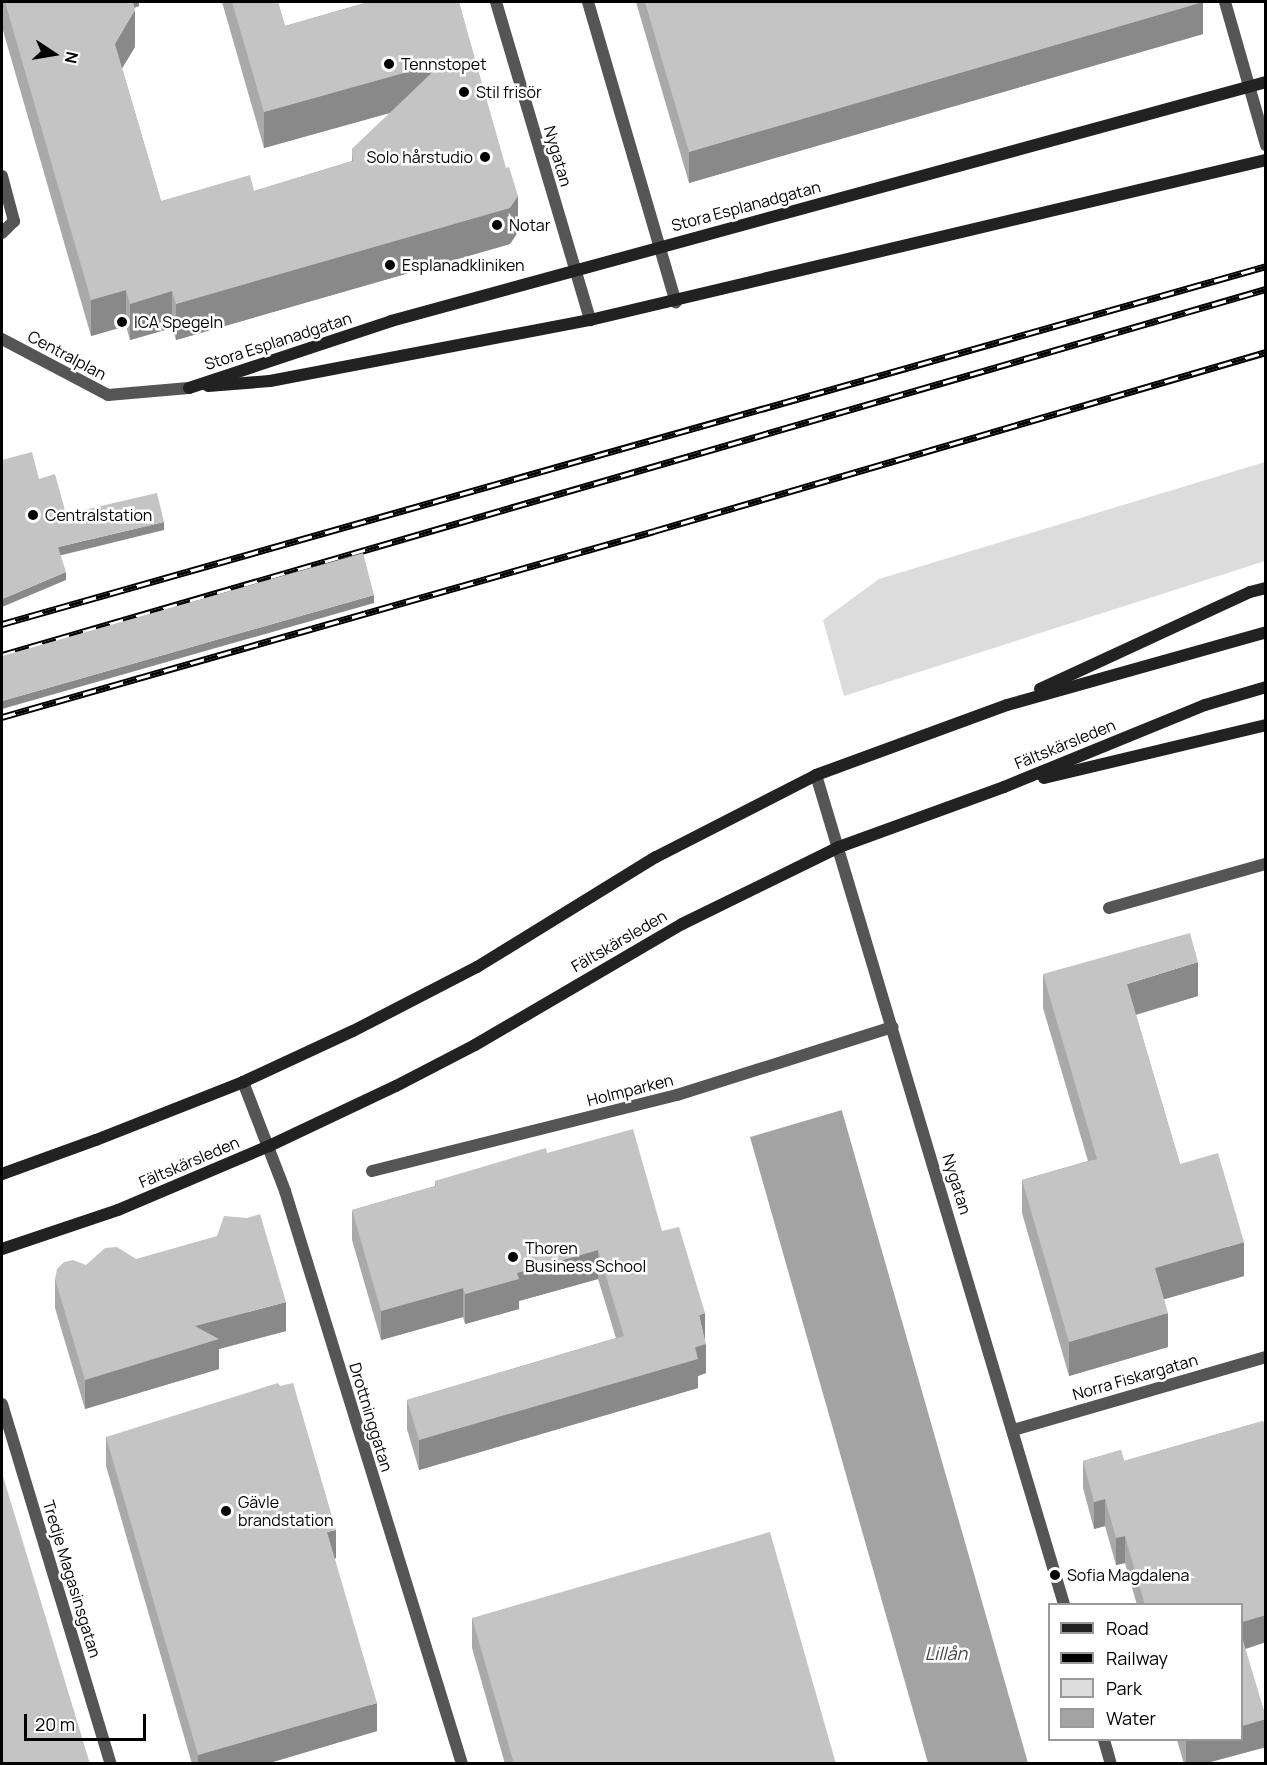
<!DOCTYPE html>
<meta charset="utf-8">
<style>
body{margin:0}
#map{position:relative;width:1267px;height:1765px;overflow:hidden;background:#fff;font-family:Manrope,sans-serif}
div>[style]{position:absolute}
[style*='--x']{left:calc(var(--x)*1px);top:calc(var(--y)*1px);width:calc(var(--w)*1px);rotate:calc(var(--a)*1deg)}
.green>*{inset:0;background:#dcdcdc}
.water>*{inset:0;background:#a3a3a3}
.street>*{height:12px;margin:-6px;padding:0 6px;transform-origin:6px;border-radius:6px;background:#555}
.secondary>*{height:12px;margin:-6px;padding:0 6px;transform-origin:6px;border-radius:6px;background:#222}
.rail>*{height:7px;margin-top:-3.5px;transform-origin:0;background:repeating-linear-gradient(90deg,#fff 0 14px,#000 0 28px);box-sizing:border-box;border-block:2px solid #000}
.wall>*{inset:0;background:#a9a9a9}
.shaded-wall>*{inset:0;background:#898989}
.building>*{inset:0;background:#c4c4c4}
.dots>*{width:16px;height:16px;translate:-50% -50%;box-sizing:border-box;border:3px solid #fff;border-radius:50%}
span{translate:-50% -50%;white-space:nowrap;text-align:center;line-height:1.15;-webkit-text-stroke:5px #fff;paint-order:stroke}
.poi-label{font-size:16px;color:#000}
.left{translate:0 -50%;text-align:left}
.right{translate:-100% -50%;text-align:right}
.street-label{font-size:16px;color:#000}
.water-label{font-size:18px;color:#444;font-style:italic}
.frame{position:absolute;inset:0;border:3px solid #000;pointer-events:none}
.legend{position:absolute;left:1048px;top:1603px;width:195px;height:138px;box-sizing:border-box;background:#fff;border:2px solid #999;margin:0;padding:8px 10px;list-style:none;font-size:18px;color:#000}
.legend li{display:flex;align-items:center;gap:12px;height:30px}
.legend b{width:30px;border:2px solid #999}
.north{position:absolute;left:24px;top:24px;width:60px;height:60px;-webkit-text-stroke:4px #fff;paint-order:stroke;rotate:102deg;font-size:16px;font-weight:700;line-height:24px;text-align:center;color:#000}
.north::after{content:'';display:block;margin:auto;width:21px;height:27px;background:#000;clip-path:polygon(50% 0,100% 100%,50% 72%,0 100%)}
.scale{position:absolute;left:24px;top:1714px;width:122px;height:27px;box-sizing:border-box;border:3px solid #000;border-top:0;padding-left:8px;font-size:18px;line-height:21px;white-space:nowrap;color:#000;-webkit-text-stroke:4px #fff;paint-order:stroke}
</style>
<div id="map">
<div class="green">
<div style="clip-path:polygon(1265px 462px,1265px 561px,844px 696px,823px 620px,879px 579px)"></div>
</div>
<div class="water">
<div style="clip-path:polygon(842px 1110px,842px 1111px,1028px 1763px,928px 1763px,750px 1137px)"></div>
</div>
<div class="street">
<div style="--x:496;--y:2;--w:332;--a:73.5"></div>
<div style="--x:588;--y:2;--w:313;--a:73.7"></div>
<div style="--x:1225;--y:2;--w:149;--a:74"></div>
<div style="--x:2;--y:176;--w:47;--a:75.1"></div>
<div style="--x:14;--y:221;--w:17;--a:135"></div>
<div style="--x:2;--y:339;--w:120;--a:27.8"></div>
<div style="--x:108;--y:395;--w:81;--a:-4.9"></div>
<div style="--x:816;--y:775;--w:865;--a:73.35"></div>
<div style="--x:1109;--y:908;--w:163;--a:-15.7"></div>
<div style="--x:243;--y:1082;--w:117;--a:68.9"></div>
<div style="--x:285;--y:1191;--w:600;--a:72.83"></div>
<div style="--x:372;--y:1171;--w:314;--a:-14"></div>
<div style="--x:677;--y:1095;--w:226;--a:-17.5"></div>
<div style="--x:2;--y:1404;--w:376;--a:73.2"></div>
<div style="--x:1013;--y:1430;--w:263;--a:-16.1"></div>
<div style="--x:1104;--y:1740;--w:25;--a:74"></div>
</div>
<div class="secondary">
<div style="--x:208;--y:386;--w:62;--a:-4.6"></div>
<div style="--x:270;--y:381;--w:326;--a:-10.8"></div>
<div style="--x:590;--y:320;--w:695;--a:-13.32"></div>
<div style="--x:189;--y:388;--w:213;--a:-18.3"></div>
<div style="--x:391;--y:321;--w:907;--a:-15.28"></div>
<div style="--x:1040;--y:689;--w:231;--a:-24.8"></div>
<div style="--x:1250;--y:592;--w:16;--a:-14"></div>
<div style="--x:1044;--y:778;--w:228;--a:-13.4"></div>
<div style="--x:2;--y:1174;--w:100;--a:-19.9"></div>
<div style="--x:96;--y:1140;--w:158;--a:-21.5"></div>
<div style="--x:243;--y:1082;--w:121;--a:-24.9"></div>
<div style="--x:353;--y:1031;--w:140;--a:-27.3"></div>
<div style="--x:477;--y:967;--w:210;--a:-31.6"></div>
<div style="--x:656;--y:857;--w:180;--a:-27.1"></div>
<div style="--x:816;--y:775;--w:203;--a:-20.1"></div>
<div style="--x:1007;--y:705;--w:269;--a:-15.7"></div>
<div style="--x:2;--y:1249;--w:122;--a:-18.6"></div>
<div style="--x:118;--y:1210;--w:164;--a:-23"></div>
<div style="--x:269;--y:1146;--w:140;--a:-25.3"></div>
<div style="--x:396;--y:1086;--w:89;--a:-27.4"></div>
<div style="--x:475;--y:1045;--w:240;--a:-30.3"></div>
<div style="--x:682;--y:924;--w:175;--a:-26.1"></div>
<div style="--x:839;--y:847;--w:176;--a:-20"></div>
<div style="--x:1004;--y:787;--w:217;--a:-22.2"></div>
<div style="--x:1205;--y:705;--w:64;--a:-16.4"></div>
</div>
<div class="rail">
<div style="--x:2;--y:624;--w:1314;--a:-15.81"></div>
<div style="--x:2;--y:655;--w:1316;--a:-16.15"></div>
<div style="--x:2;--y:717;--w:678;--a:-15.92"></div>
<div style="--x:654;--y:531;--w:638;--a:-16.3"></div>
</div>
<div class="wall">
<div style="clip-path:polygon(2px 2px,139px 2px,139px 6px,134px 8px,135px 47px,122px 68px,161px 201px,254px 191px,352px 161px,352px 149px,390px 113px,264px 148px,222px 2px,278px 2px,285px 26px,368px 2px,459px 2px,518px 232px,510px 244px,176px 340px,172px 328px,130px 340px,126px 326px,91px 336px,2px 27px)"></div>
<div style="clip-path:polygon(636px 2px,1203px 2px,1203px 34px,689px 183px)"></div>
<div style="clip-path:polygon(1043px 974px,1198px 996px,1136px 1015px,1180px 1164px,1244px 1276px,1164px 1299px,1168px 1347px,1069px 1376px,1022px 1213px,1022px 1180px,1088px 1161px,1043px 1008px)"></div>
<div style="clip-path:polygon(547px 1153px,662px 1231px,705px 1337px,706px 1373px,698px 1376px,698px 1388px,419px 1470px,407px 1429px,407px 1400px,616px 1338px,598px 1279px,519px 1301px,519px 1309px,465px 1324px,463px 1317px,381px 1340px,352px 1240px,352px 1210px,435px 1186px,435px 1181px)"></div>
<div style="clip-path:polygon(136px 1259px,286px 1331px,219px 1349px,219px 1369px,85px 1409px,55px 1308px,55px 1279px,86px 1265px)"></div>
<div style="clip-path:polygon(1263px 1421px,1266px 1431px,1266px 1642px,1245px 1649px,1266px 1718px,1266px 1747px,1203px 1764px,1184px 1764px,1177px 1740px,1242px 1740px,1242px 1605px,1137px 1605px,1125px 1563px,1116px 1565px,1105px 1526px,1094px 1529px,1083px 1488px,1083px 1461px,1121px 1450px,1124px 1461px)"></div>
<div style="clip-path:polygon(106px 1437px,336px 1558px,334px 1559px,377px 1731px,266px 1764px,192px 1764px,106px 1466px)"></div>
<div style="clip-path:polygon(472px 1618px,836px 1764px,505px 1764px,472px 1648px)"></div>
</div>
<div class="shaded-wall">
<div style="clip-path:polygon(127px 2px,139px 2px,139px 6px,127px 10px)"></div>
<div style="clip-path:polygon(1203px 2px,1203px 34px,689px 183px,689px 152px)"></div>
<div style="clip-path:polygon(135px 10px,135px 47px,115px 80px,115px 44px)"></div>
<div style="clip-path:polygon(443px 62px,443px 98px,264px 148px,264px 112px)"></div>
<div style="clip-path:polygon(518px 196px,518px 232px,510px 244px,176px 340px,176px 304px)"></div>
<div style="clip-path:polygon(126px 290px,126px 326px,91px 336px,91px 300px)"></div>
<div style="clip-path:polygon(172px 291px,172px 328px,130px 340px,130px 304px)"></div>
<div style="clip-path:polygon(164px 522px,164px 530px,58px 556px,58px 547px)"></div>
<div style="clip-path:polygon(66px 572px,66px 580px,2px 607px,2px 599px)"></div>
<div style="clip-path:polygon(374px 595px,374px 603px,2px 709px,2px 701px)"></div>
<div style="clip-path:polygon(1198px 962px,1198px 996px,1127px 1017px,1127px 984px)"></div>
<div style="clip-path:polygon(1244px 1242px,1244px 1276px,1155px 1302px,1155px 1268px)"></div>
<div style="clip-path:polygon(598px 1250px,598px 1279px,519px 1301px,519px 1309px,465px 1324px,465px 1294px,517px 1273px)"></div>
<div style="clip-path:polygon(463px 1288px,463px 1317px,381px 1340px,381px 1311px)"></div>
<div style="clip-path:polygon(286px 1302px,286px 1331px,219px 1349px,219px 1369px,85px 1409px,85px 1380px,195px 1326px)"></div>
<div style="clip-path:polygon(705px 1313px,705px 1343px,699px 1315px)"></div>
<div style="clip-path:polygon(1168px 1313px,1168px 1347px,1069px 1376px,1069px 1342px)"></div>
<div style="clip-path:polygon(706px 1344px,706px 1373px,698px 1376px,698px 1388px,419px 1470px,419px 1440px)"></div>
<div style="clip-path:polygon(1105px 1499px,1105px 1526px,1094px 1529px,1094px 1502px)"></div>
<div style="clip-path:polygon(336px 1530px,336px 1558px,327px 1561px,327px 1532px)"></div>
<div style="clip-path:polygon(1125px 1536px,1125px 1563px,1116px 1565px,1116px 1538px)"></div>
<div style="clip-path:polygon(1266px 1615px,1266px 1642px,1242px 1650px,1242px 1622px)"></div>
<div style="clip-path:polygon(377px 1703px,377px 1731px,266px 1764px,198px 1764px,198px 1755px)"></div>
<div style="clip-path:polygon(1266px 1719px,1266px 1747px,1203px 1764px,1186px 1764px,1186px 1741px,1191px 1740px,1242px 1740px,1242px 1726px)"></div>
</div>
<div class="building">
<div style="clip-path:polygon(5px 2px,133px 2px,135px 10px,115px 44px,161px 201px,250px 175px,254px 191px,353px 161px,352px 149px,443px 62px,264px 112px,232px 2px,278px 2px,285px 26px,370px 2px,459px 2px,506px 168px,509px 167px,518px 196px,510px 208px,176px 304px,172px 291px,130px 304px,126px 290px,91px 300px)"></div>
<div style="clip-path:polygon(645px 2px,1203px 2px,689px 152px)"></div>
<div style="clip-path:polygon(32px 452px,39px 479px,55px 474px,66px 514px,157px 493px,164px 522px,58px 547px,66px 572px,2px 599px,2px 460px)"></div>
<div style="clip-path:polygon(363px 553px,374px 595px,2px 701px,2px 656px)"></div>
<div style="clip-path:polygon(1190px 933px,1198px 962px,1127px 984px,1180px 1164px,1218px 1153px,1244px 1242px,1155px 1268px,1168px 1313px,1069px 1342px,1022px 1180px,1097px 1159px,1043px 974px)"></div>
<div style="clip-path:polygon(633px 1129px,662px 1231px,679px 1227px,705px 1313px,699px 1315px,706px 1344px,695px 1347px,698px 1359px,419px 1440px,407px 1400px,624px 1336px,598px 1250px,517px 1273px,519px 1279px,465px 1294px,463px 1288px,381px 1311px,352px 1210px,436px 1186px,435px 1181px,546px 1148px,547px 1153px)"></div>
<div style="clip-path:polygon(260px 1214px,286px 1302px,195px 1326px,219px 1339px,85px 1380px,55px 1279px,57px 1269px,64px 1262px,73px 1260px,86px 1265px,105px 1248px,117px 1247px,136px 1259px,217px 1236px,224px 1216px,247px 1218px)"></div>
<div style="clip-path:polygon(278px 1383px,280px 1386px,293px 1383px,336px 1530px,327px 1532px,377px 1703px,198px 1755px,106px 1437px)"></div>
<div style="clip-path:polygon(1263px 1421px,1266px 1431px,1266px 1615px,1242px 1622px,1242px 1605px,1145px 1605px,1125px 1536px,1116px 1538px,1105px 1499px,1094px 1502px,1083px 1461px,1121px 1450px,1124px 1461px)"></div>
<div style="clip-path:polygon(2px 1473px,90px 1764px,2px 1764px)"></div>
<div style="clip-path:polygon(770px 1532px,836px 1764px,514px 1764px,472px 1618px)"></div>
<div style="clip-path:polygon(1242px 1637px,1266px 1718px,1266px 1719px,1242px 1726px)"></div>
</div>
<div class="dots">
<div style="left:389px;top:64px;background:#000"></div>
<div style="left:464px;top:92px;background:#000"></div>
<div style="left:485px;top:157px;background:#000"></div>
<div style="left:497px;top:225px;background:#000"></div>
<div style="left:390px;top:265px;background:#000"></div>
<div style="left:122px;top:322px;background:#000"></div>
<div style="left:33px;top:515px;background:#000"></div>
<div style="left:513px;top:1257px;background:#000"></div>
<div style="left:226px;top:1511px;background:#000"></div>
<div style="left:1055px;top:1575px;background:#000"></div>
</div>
<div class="poi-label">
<span class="left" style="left:401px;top:64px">Tennstopet</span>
<span class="left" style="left:476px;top:92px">Stil frisör</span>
<span class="right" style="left:473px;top:157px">Solo hårstudio</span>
<span class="left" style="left:509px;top:225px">Notar</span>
<span class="left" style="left:402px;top:265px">Esplanadkliniken</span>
<span class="left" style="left:134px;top:322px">ICA Spegeln</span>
<span class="left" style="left:45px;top:515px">Centralstation</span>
<span class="left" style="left:525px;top:1257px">Thoren<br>Business School</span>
<span class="left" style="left:238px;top:1511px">Gävle<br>brandstation</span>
<span class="left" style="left:1067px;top:1575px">Sofia Magdalena</span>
</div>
<div class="street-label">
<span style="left:558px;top:156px;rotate:74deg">Nygatan</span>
<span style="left:746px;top:206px;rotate:-15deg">Stora Esplanadgatan</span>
<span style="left:278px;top:341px;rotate:-18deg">Stora Esplanadgatan</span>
<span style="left:67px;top:355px;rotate:28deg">Centralplan</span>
<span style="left:1065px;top:744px;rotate:-22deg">Fältskärsleden</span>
<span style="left:619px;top:941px;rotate:-30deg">Fältskärsleden</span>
<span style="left:630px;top:1090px;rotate:-14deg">Holmparken</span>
<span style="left:189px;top:1162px;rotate:-23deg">Fältskärsleden</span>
<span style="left:957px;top:1184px;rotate:73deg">Nygatan</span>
<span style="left:1135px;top:1377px;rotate:-16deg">Norra Fiskargatan</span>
<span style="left:371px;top:1417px;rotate:73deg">Drottninggatan</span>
<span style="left:72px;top:1579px;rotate:73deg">Tredje Magasinsgatan</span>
</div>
<div class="water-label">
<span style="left:946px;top:1653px">Lillån</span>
</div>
<div class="frame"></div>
<ul class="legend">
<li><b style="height:8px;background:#222"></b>Road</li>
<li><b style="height:8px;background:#000"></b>Railway</li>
<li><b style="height:16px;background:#dcdcdc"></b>Park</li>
<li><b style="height:16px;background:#a3a3a3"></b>Water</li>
</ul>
<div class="north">N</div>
<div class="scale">20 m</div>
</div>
